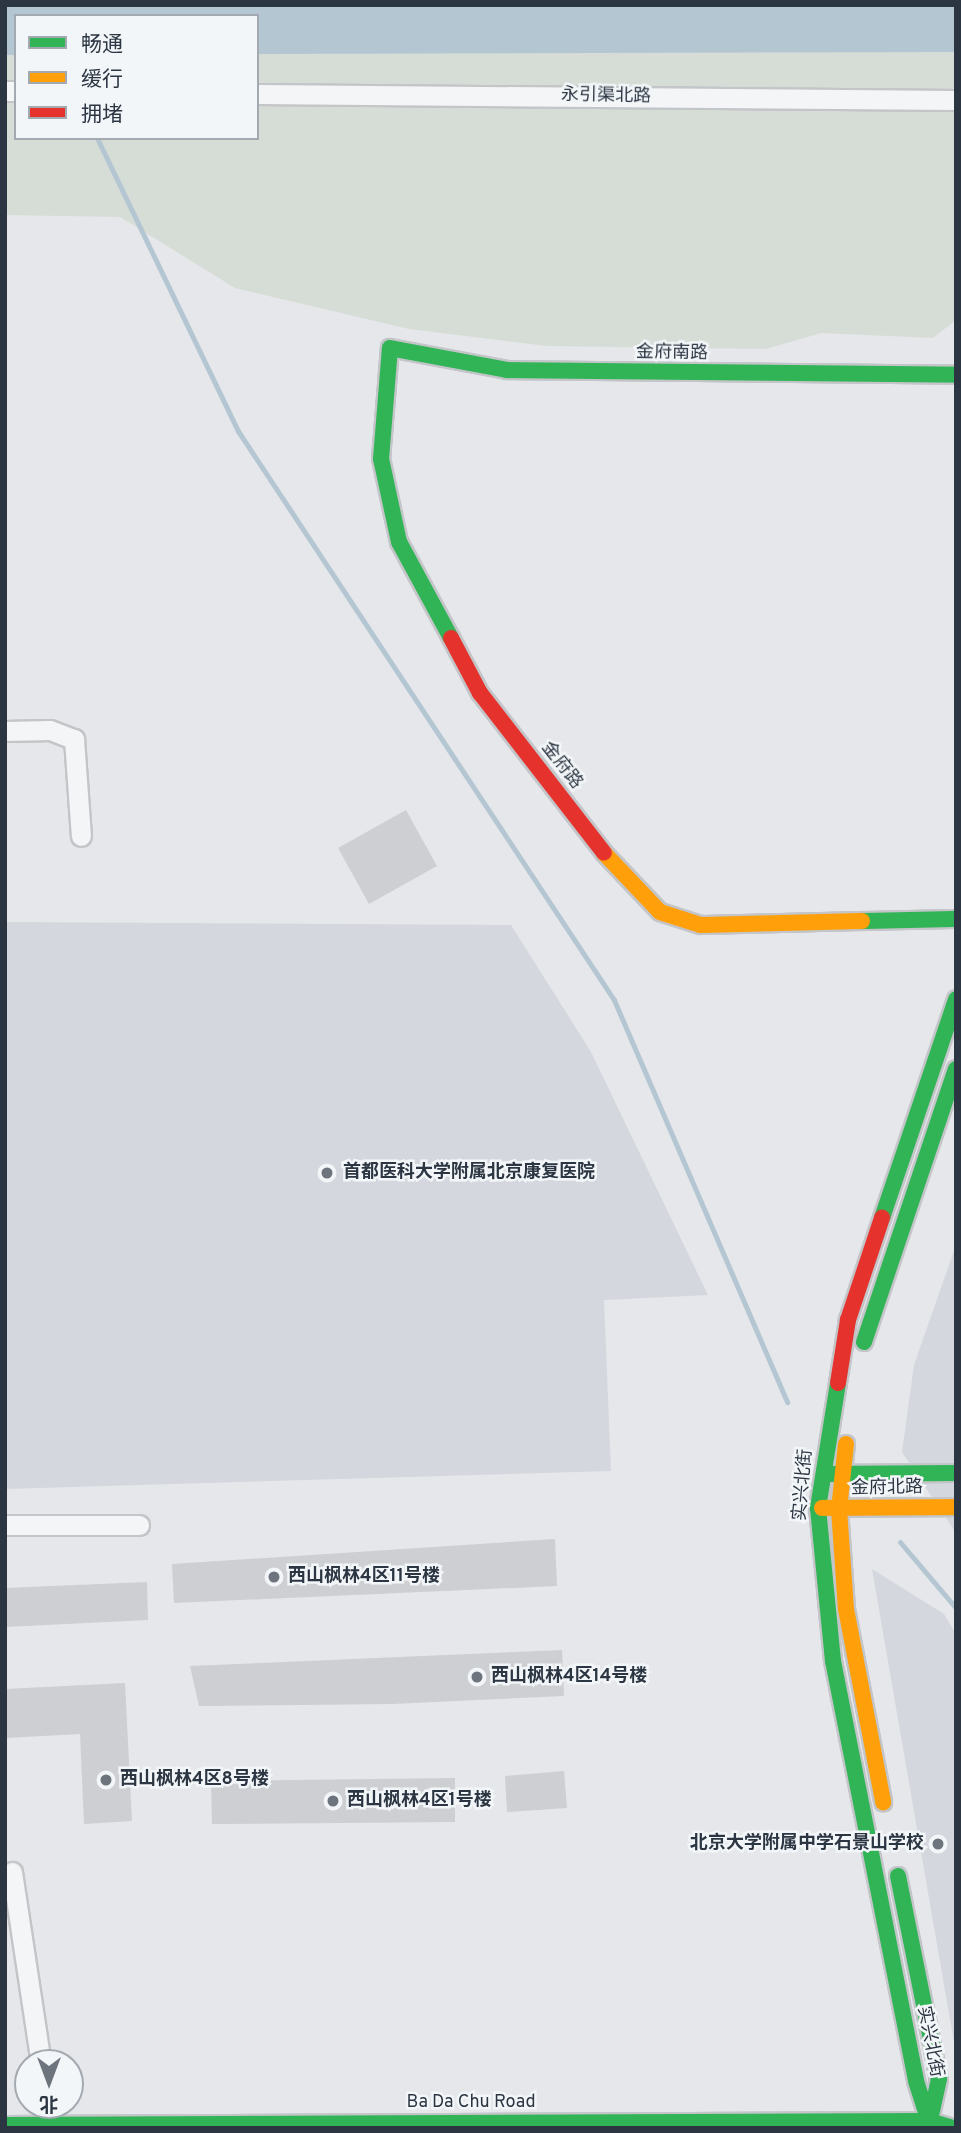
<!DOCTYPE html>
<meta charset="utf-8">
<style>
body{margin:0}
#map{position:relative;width:961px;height:2133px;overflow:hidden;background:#e5e7ea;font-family:Overpass,"Noto Sans SC",sans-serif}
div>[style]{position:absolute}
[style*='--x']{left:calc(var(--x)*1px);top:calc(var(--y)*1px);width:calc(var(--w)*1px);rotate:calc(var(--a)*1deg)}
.built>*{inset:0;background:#d4d7dd}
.green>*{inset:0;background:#d6ddd6}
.water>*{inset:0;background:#b5c6d3}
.stream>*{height:5px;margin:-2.5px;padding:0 2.5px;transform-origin:2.5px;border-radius:2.5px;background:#b5c6d3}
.building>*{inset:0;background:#cdcfd2}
.roads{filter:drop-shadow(2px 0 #c3c5c8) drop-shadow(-2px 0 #c3c5c8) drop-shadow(0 2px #c3c5c8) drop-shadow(0 -2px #c3c5c8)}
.street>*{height:19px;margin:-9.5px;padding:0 9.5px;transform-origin:9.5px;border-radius:9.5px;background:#f4f5f6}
.fast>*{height:16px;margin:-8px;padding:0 8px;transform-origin:8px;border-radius:8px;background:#30b455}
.slow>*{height:16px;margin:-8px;padding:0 8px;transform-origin:8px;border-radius:8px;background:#ff9f0a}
.jam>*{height:16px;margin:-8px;padding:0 8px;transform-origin:8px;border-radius:8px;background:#e5322d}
.dots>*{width:19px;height:19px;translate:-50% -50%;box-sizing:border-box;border:4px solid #f3f6f8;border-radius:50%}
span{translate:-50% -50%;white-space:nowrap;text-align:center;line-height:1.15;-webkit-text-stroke:5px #f3f6f8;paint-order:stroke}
.street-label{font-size:18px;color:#2c3643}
.poi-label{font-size:18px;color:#2c3643;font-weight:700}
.left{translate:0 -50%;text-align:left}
.right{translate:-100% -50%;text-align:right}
.frame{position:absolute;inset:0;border:7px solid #2c3643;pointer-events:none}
.legend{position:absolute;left:14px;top:14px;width:245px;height:126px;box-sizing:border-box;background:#f3f6f8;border:2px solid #a3a9b0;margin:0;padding:9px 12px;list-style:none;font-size:21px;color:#2c3643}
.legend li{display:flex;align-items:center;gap:14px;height:35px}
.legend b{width:35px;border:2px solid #a3a9b0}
.north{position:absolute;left:14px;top:2049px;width:70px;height:70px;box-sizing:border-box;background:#f3f6f8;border:2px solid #a3a9b0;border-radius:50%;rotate:180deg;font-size:19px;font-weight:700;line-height:28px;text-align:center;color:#2c3643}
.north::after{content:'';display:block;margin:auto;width:24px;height:32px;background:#6d747d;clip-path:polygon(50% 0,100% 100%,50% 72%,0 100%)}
</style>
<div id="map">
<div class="built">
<div style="clip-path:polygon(5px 922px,511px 925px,591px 1052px,708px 1295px,604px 1300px,611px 1471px,5px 1489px)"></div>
<div style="clip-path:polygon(956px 1245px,956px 1533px,902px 1452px,914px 1365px)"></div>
<div style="clip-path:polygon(872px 1569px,944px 1614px,956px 1634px,956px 2054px)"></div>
</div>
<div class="green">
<div style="clip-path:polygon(evenodd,5px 5px,956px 5px,956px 320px,933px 338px,821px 333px,766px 349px,547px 346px,409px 329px,235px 288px,120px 217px,5px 215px,5px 5px,16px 16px,257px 16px,257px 138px,16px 138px,16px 16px)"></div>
</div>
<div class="water">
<div style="clip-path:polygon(5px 5px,956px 5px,956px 52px,257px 54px,257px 16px,16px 16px,16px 55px,5px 55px)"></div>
</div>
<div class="stream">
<div style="--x:97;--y:138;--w:325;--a:64.3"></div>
<div style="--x:238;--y:431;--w:682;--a:56.54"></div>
<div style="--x:614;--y:1000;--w:438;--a:66.7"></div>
<div style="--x:900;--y:1542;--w:87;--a:49.7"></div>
</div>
<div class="building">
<div style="clip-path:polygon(406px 810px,437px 866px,369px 904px,338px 848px)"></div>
<div style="clip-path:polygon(555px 1539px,557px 1586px,174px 1603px,172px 1564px)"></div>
<div style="clip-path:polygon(147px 1582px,148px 1620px,5px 1627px,5px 1588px)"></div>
<div style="clip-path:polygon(562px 1650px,564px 1696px,392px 1704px,199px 1706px,190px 1666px)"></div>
<div style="clip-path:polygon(125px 1683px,132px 1821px,84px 1824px,80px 1734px,5px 1738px,5px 1689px)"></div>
<div style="clip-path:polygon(564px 1771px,567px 1808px,507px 1812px,505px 1776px)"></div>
<div style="clip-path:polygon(455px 1778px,455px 1822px,212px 1824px,211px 1781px)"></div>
</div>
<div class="roads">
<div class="street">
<div style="--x:5;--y:91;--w:11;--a:0"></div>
<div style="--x:257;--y:94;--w:699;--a:0.49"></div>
<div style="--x:5;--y:731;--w:45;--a:-1.3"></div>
<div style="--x:50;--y:730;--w:26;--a:21"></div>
<div style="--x:74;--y:739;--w:97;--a:85.9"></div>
<div style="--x:5;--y:1525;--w:134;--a:0"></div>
<div style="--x:12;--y:1872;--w:193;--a:81.4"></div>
</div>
<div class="fast">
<div style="--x:451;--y:638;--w:109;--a:-118.4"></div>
<div style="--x:399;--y:542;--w:85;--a:-102.2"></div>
<div style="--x:381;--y:459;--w:111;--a:-85.4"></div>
<div style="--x:390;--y:348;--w:119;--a:10.6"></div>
<div style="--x:507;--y:370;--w:449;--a:0.6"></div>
<div style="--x:862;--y:921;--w:94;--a:-1.2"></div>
<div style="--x:882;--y:1218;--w:231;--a:-71.3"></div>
<div style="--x:864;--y:1342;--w:288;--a:-71.4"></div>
<div style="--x:838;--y:1383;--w:127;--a:99.1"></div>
<div style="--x:818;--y:1508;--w:154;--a:84.4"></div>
<div style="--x:833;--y:1661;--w:428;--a:78.8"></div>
<div style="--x:916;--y:2081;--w:49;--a:72.3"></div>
<div style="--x:824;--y:1474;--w:132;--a:-0.4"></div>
<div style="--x:898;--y:1876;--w:207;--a:78.6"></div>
<div style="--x:939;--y:2079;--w:42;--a:102.4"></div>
<div style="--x:5;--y:2125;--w:924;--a:-0.25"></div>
<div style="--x:929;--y:2121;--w:26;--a:16"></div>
</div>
<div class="slow">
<div style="--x:604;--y:853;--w:81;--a:46.5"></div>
<div style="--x:660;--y:912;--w:43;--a:17.6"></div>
<div style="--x:701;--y:925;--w:161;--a:-1.4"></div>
<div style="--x:846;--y:1444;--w:65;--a:96.1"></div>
<div style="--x:839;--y:1509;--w:100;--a:86"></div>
<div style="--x:846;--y:1609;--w:197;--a:79.1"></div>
<div style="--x:822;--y:1508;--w:134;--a:-0.4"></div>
</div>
<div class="jam">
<div style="--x:451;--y:638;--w:62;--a:62.2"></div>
<div style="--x:480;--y:693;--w:202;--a:52.2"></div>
<div style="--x:838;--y:1383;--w:64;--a:-81"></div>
<div style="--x:848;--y:1320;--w:108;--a:-71.6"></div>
</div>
</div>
<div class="dots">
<div style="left:327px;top:1173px;background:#6d747d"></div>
<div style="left:274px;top:1577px;background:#6d747d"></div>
<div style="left:477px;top:1677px;background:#6d747d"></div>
<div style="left:106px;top:1780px;background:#6d747d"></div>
<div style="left:333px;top:1801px;background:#6d747d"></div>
<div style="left:938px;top:1844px;background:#6d747d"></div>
</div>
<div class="street-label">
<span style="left:606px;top:97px;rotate:1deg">永引渠北路</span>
<span style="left:672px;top:354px;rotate:1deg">金府南路</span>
<span style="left:561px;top:766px;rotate:52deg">金府路</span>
<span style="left:804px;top:1485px;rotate:-85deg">实兴北街</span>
<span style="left:887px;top:1489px;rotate:-1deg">金府北路</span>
<span style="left:929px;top:2042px;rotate:79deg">实兴北街</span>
<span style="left:471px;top:2103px">Ba Da Chu Road</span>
</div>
<div class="poi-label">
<span class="left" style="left:343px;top:1173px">首都医科大学附属北京康复医院</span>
<span class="left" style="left:288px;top:1577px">西山枫林4区11号楼</span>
<span class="left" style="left:491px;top:1677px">西山枫林4区14号楼</span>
<span class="left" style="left:120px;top:1780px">西山枫林4区8号楼</span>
<span class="left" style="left:347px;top:1801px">西山枫林4区1号楼</span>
<span class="right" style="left:924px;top:1844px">北京大学附属中学石景山学校</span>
</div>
<div class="frame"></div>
<ul class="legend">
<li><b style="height:9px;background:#30b455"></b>畅通</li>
<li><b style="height:9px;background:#ff9f0a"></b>缓行</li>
<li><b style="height:9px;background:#e5322d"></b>拥堵</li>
</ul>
<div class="north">北</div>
</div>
